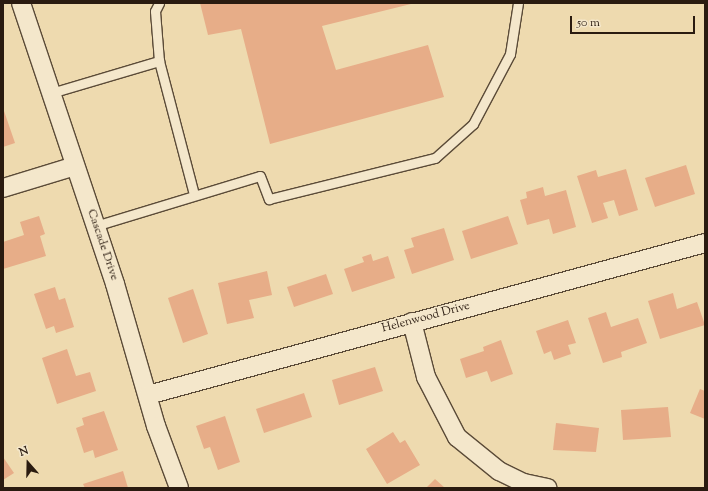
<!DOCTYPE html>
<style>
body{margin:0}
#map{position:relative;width:708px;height:491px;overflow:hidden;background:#eedaaf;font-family:"Sorts Mill Goudy",serif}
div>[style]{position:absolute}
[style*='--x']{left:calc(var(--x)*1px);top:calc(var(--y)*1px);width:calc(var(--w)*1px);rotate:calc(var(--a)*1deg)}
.building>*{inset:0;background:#e7ad88}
.roads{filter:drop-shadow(1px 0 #5b4b38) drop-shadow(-1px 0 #5b4b38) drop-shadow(0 1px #5b4b38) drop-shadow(0 -1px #5b4b38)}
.lane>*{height:9px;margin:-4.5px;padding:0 4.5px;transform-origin:4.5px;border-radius:4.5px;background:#f4e7cb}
.street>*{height:18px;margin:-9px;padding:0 9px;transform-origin:9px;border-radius:9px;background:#f4e7cb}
span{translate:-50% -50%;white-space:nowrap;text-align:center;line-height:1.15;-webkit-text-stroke:3px #f4e7cb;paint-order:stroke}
.street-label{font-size:12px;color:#2a1b10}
.frame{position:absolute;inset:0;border:4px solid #2a1b10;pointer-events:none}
.north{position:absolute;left:8px;top:443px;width:40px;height:40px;-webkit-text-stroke:3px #f4e7cb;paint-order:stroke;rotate:340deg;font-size:11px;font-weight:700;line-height:16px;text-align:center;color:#2a1b10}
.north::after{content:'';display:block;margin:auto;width:14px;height:18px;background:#2a1b10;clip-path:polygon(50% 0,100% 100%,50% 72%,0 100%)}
.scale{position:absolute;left:570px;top:16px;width:125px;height:18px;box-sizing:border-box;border:2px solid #2a1b10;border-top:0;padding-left:5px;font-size:12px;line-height:14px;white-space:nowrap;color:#2a1b10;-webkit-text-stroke:3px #f4e7cb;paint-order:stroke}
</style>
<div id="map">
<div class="building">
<div style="clip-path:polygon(200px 3px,415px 3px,322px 26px,336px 70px,428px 45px,444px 97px,270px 144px,241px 29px,208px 35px)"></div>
<div style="clip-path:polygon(3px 108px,15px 143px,3px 147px)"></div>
<div style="clip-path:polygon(686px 165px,695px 194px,655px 207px,645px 178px)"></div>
<div style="clip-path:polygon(626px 169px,638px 210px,619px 216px,614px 200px,603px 203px,608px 218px,592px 223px,577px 176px,596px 170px,598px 177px)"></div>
<div style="clip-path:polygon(543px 187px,545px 196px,566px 190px,576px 227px,553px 234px,549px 219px,527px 225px,520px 200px,527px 198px,526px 192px)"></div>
<div style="clip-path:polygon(39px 216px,45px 234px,40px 236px,46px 256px,3px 269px,3px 242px,24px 235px,20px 222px)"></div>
<div style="clip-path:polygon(508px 216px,518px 244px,471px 259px,462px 231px)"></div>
<div style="clip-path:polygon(444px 228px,454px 260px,412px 274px,404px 250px,414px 247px,411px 238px)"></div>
<div style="clip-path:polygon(371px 254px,373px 261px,388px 256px,395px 278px,352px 292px,344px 269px,364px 262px,362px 257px)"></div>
<div style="clip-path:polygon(267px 271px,272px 295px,249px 300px,254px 318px,227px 324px,218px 283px)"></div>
<div style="clip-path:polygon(326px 274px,333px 294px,294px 307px,287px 287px)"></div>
<div style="clip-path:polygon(55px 287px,59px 300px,65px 298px,74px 327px,56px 333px,54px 326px,46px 329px,34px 294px)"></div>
<div style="clip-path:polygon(193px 289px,208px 334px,183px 343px,168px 298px)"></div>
<div style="clip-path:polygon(673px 293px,677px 309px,697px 302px,705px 325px,660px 339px,648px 301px)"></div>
<div style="clip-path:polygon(606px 312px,611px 327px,638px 318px,647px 343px,621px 352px,622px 357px,603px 363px,588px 318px)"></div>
<div style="clip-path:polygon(568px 320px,576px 343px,568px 345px,571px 354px,554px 360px,551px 351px,544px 354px,536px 331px)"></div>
<div style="clip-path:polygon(501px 340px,513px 374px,491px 382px,487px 371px,466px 378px,460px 359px,484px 351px,483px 347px)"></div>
<div style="clip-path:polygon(67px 349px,76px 376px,90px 372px,96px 391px,57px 404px,42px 358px)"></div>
<div style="clip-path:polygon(375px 367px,383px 391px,339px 405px,332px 380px)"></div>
<div style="clip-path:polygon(700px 389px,705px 391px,705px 419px,690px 413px)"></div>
<div style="clip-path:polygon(304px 393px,312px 417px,264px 433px,256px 409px)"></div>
<div style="clip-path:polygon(668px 407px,671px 437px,623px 440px,621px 410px)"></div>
<div style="clip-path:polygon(104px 411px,118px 450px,95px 458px,93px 450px,84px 453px,76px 428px,84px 425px,82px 418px)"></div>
<div style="clip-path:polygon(225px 416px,240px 462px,218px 470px,210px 447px,204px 449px,196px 426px)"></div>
<div style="clip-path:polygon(556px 423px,599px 428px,596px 452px,553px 450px)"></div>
<div style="clip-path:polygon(393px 432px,400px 443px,405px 440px,420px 465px,387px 484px,366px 449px)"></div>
<div style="clip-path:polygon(3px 457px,14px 473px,3px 480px)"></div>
<div style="clip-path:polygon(123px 471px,128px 488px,85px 488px,83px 484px)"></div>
<div style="clip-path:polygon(435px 479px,445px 488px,426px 488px)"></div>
</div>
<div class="roads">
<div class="lane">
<div style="--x:159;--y:61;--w:50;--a:-94.6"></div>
<div style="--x:155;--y:11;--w:9;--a:-63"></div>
<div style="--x:51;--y:93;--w:113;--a:-16.5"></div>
<div style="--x:159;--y:61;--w:138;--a:75.3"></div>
<div style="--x:95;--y:226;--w:172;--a:-16.9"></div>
<div style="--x:260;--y:176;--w:25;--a:69"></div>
<div style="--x:269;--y:199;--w:171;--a:-13.9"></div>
<div style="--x:435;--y:158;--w:51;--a:-41.8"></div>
<div style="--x:473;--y:124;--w:79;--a:-62.1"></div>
<div style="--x:510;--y:54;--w:52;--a:-81.1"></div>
</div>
<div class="street">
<div style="--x:21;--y:3;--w:296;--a:71.5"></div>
<div style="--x:115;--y:284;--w:148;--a:73.9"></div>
<div style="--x:156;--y:426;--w:66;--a:69.6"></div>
<div style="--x:3;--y:188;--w:75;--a:-17"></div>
<div style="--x:412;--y:322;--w:57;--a:75.7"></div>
<div style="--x:426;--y:377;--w:68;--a:62.7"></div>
<div style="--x:457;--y:437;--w:54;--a:39"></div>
<div style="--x:499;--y:471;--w:28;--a:26"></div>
<div style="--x:524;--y:483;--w:24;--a:12"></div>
<div style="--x:148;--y:395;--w:577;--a:-15.26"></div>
</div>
</div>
<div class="street-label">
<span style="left:102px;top:245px;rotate:71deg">Cascade Drive</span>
<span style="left:426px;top:318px;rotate:-15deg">Helenwood Drive</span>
</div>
<div class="frame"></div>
<div class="north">N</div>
<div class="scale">50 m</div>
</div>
